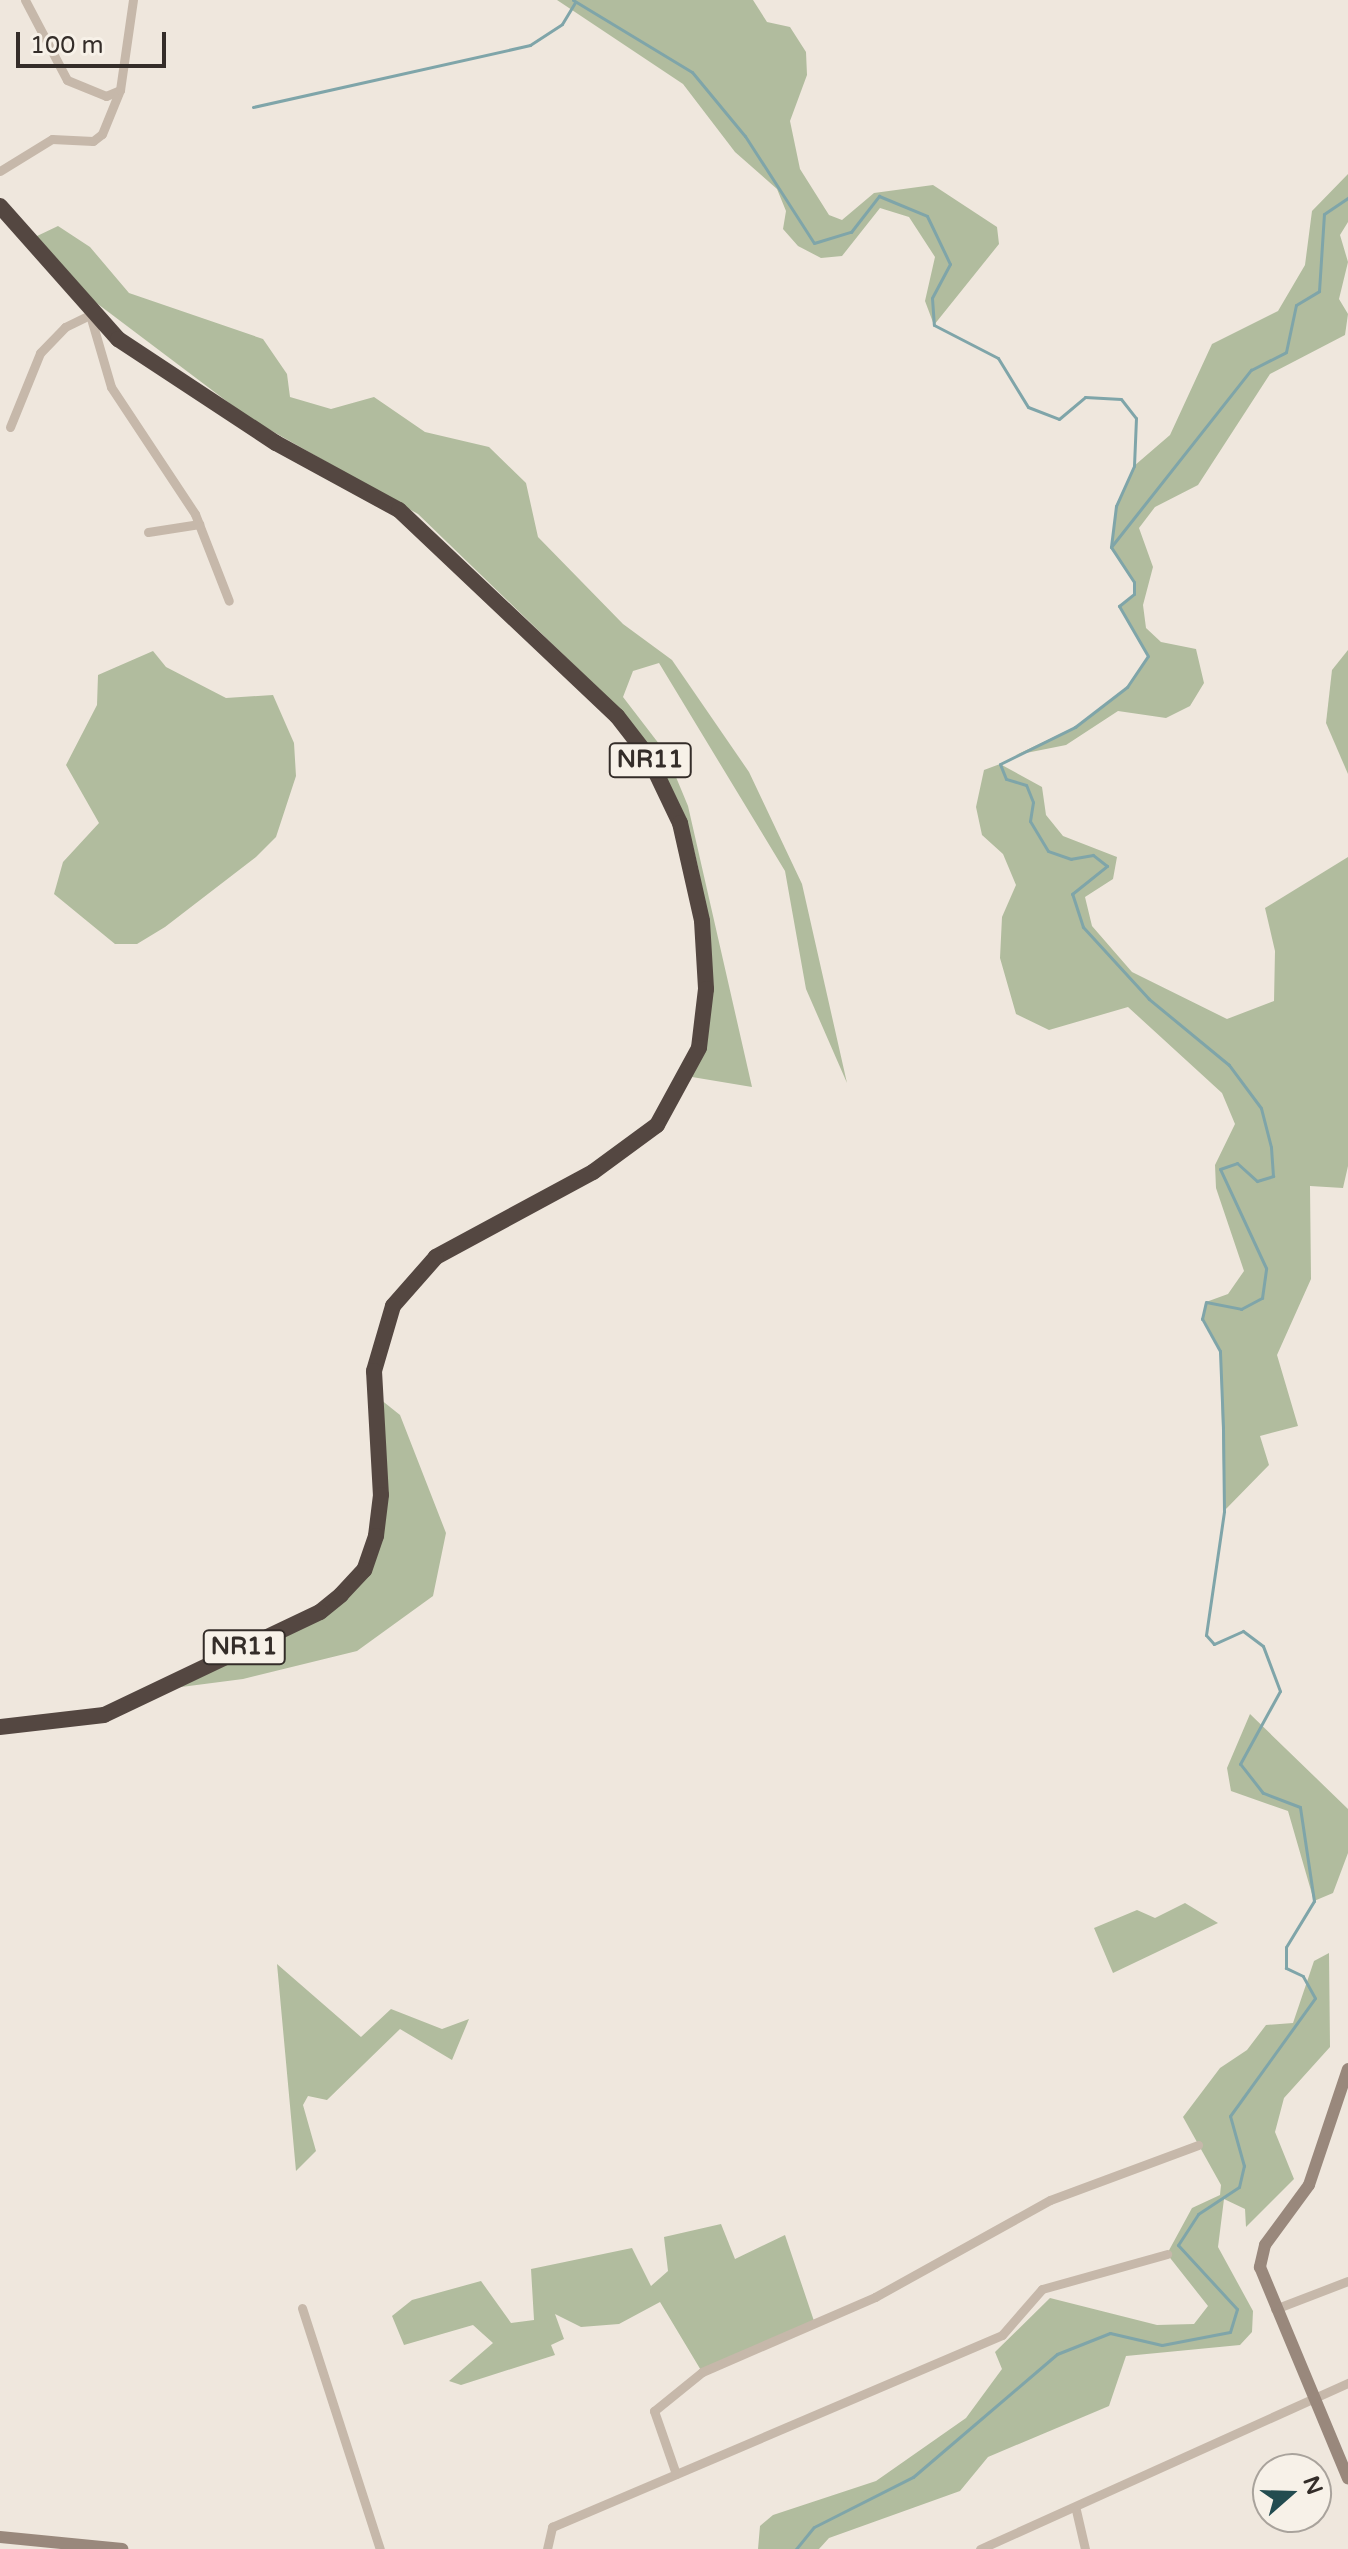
<!DOCTYPE html>
<style>
body{margin:0}
#map{position:relative;width:1348px;height:2549px;overflow:hidden;background:#efe7dd;font-family:"Varela Round",sans-serif}
div>[style]{position:absolute}
[style*='--x']{left:calc(var(--x)*1px);top:calc(var(--y)*1px);width:calc(var(--w)*1px);rotate:calc(var(--a)*1deg)}
.green>*{inset:0;background:#b1bc9e}
.stream>*{height:3px;margin:-1.5px;padding:0 1.5px;transform-origin:1.5px;border-radius:1.5px;background:#7fa5a9}
.street>*{height:9px;margin:-4.5px;padding:0 4.5px;transform-origin:4.5px;border-radius:4.5px;background:#c6b8aa}
.secondary>*{height:12px;margin:-6px;padding:0 6px;transform-origin:6px;border-radius:6px;background:#99887c}
.highway>*{height:16px;margin:-8px;padding:0 8px;transform-origin:8px;border-radius:8px;background:#544741}
span{translate:-50% -50%;white-space:nowrap;text-align:center;line-height:1.15;-webkit-text-stroke:8px #f7f1e8;paint-order:stroke}
.shield-label span{padding:2px 6px;background:#f7f1e8;border:2px solid;border-radius:6px;-webkit-text-stroke-width:0}
.shield-label{font-size:24px;color:#342d29;font-weight:700}
.north{position:absolute;left:1252px;top:2453px;width:80px;height:80px;box-sizing:border-box;background:#f7f1e8;border:2px solid #a9a39c;border-radius:50%;rotate:70deg;font-size:22px;font-weight:700;line-height:32px;text-align:center;color:#342d29}
.north::after{content:'';display:block;margin:auto;width:28px;height:36px;background:#234c50;clip-path:polygon(50% 0,100% 100%,50% 72%,0 100%)}
.scale{position:absolute;left:16px;top:32px;width:150px;height:36px;box-sizing:border-box;border:4px solid #342d29;border-top:0;padding-left:10px;font-size:24px;line-height:28px;white-space:nowrap;color:#342d29;-webkit-text-stroke:6px #f7f1e8;paint-order:stroke}
</style>
<div id="map">
<div class="green">
<div style="clip-path:polygon(557px 0,753px 0,767px 22px,790px 27px,806px 52px,807px 75px,790px 121px,800px 169px,829px 215px,842px 220px,874px 193px,933px 185px,997px 227px,999px 244px,934px 325px,925px 301px,935px 257px,909px 217px,880px 208px,842px 256px,821px 258px,798px 246px,783px 229px,786px 211px,777px 189px,735px 152px,683px 84px)"></div>
<div style="clip-path:polygon(1348px 174px,1348px 222px,1340px 235px,1348px 262px,1339px 299px,1348px 314px,1345px 335px,1270px 374px,1198px 485px,1155px 507px,1139px 528px,1153px 567px,1143px 605px,1146px 628px,1161px 642px,1196px 649px,1204px 683px,1190px 706px,1166px 718px,1118px 711px,1066px 745px,1016px 755px,1075px 727px,1127px 687px,1148px 656px,1119px 606px,1134px 594px,1134px 582px,1111px 547px,1116px 506px,1134px 466px,1170px 435px,1212px 344px,1278px 311px,1305px 265px,1312px 211px)"></div>
<div style="clip-path:polygon(58px 226px,90px 247px,129px 293px,263px 339px,287px 374px,290px 397px,331px 409px,374px 397px,425px 432px,489px 447px,526px 483px,538px 537px,623px 624px,672px 660px,749px 772px,802px 884px,847px 1083px,806px 989px,785px 871px,659px 663px,633px 671px,623px 697px,666px 753px,688px 806px,752px 1087px,692px 1077px,708px 957px,699px 871px,692px 842px,601px 691px,418px 514px,249px 418px,62px 277px,35px 237px)"></div>
<div style="clip-path:polygon(1348px 650px,1348px 774px,1326px 723px,1332px 670px)"></div>
<div style="clip-path:polygon(153px 651px,166px 667px,226px 698px,273px 695px,294px 743px,296px 776px,276px 837px,256px 857px,165px 927px,137px 944px,115px 944px,54px 894px,63px 862px,99px 823px,66px 765px,97px 705px,98px 675px)"></div>
<div style="clip-path:polygon(1000px 764px,1042px 787px,1046px 815px,1063px 836px,1117px 857px,1113px 879px,1085px 897px,1092px 926px,1132px 972px,1227px 1019px,1274px 1001px,1275px 951px,1265px 908px,1348px 857px,1348px 1166px,1343px 1188px,1310px 1186px,1311px 1279px,1277px 1355px,1298px 1426px,1260px 1436px,1269px 1465px,1224px 1511px,1220px 1351px,1202px 1319px,1206px 1302px,1228px 1294px,1244px 1271px,1216px 1188px,1215px 1165px,1235px 1124px,1222px 1093px,1128px 1007px,1049px 1030px,1016px 1014px,1000px 958px,1002px 917px,1016px 885px,1003px 854px,982px 835px,976px 807px,984px 770px)"></div>
<div style="clip-path:polygon(370px 1391px,400px 1415px,446px 1533px,433px 1596px,357px 1651px,243px 1679px,158px 1690px,341px 1595px,376px 1536px)"></div>
<div style="clip-path:polygon(1250px 1714px,1348px 1809px,1348px 1853px,1333px 1893px,1314px 1901px,1288px 1811px,1231px 1791px,1227px 1768px)"></div>
<div style="clip-path:polygon(1185px 1903px,1218px 1923px,1113px 1973px,1094px 1928px,1137px 1910px,1155px 1918px)"></div>
<div style="clip-path:polygon(1329px 1953px,1330px 2047px,1284px 2098px,1275px 2132px,1294px 2179px,1246px 2227px,1245px 2209px,1224px 2199px,1218px 2247px,1253px 2311px,1252px 2332px,1240px 2345px,1126px 2356px,1109px 2406px,988px 2457px,960px 2491px,829px 2538px,819px 2549px,758px 2549px,760px 2526px,773px 2515px,876px 2481px,966px 2418px,1002px 2369px,995px 2352px,1050px 2298px,1157px 2325px,1194px 2324px,1208px 2306px,1167px 2254px,1192px 2208px,1220px 2195px,1221px 2185px,1183px 2117px,1220px 2068px,1247px 2050px,1266px 2025px,1293px 2023px,1314px 1961px)"></div>
<div style="clip-path:polygon(277px 1964px,361px 2037px,391px 2009px,442px 2029px,469px 2019px,452px 2060px,400px 2029px,327px 2100px,308px 2096px,303px 2105px,316px 2151px,296px 2171px)"></div>
<div style="clip-path:polygon(721px 2224px,735px 2259px,785px 2235px,814px 2321px,702px 2372px,660px 2302px,619px 2324px,581px 2327px,555px 2314px,564px 2339px,551px 2345px,555px 2355px,461px 2385px,449px 2381px,493px 2343px,473px 2325px,404px 2345px,392px 2316px,412px 2300px,481px 2281px,511px 2323px,534px 2320px,531px 2269px,632px 2248px,651px 2286px,668px 2271px,664px 2237px)"></div>
</div>
<div class="stream">
<div style="--x:573;--y:0;--w:139;--a:31.2"></div>
<div style="--x:692;--y:72;--w:83;--a:50.4"></div>
<div style="--x:745;--y:136;--w:127;--a:57.2"></div>
<div style="--x:814;--y:243;--w:39;--a:-17"></div>
<div style="--x:851;--y:232;--w:46;--a:-52.1"></div>
<div style="--x:879;--y:196;--w:52;--a:22.6"></div>
<div style="--x:927;--y:216;--w:53;--a:64.4"></div>
<div style="--x:950;--y:264;--w:38;--a:118"></div>
<div style="--x:932;--y:298;--w:27;--a:86"></div>
<div style="--x:934;--y:325;--w:72;--a:27.3"></div>
<div style="--x:998;--y:358;--w:57;--a:58.5"></div>
<div style="--x:1028;--y:407;--w:33;--a:21"></div>
<div style="--x:1059;--y:419;--w:34;--a:-40"></div>
<div style="--x:1085;--y:397;--w:36;--a:3"></div>
<div style="--x:1121;--y:399;--w:24;--a:52"></div>
<div style="--x:1136;--y:418;--w:48;--a:92.4"></div>
<div style="--x:1134;--y:466;--w:44;--a:114.2"></div>
<div style="--x:1116;--y:506;--w:41;--a:97"></div>
<div style="--x:253;--y:107;--w:284;--a:-12.6"></div>
<div style="--x:530;--y:45;--w:38;--a:-33"></div>
<div style="--x:562;--y:24;--w:26;--a:-59"></div>
<div style="--x:796;--y:2549;--w:28;--a:-51"></div>
<div style="--x:814;--y:2527;--w:111;--a:-26.8"></div>
<div style="--x:913;--y:2477;--w:189;--a:-40.5"></div>
<div style="--x:1057;--y:2354;--w:57;--a:-21.6"></div>
<div style="--x:1110;--y:2333;--w:53;--a:13"></div>
<div style="--x:1162;--y:2345;--w:69;--a:-10.8"></div>
<div style="--x:1230;--y:2332;--w:24;--a:-73"></div>
<div style="--x:1237;--y:2309;--w:87;--a:-132.7"></div>
<div style="--x:1178;--y:2245;--w:37;--a:-57"></div>
<div style="--x:1198;--y:2214;--w:49;--a:-33.4"></div>
<div style="--x:1239;--y:2187;--w:22;--a:-77"></div>
<div style="--x:1244;--y:2166;--w:52;--a:-105.6"></div>
<div style="--x:1230;--y:2116;--w:145;--a:-54.2"></div>
<div style="--x:1315;--y:1998;--w:25;--a:-119"></div>
<div style="--x:1303;--y:1976;--w:19;--a:-155"></div>
<div style="--x:1286;--y:1968;--w:21;--a:-90"></div>
<div style="--x:1286;--y:1947;--w:54;--a:-58.7"></div>
<div style="--x:1314;--y:1901;--w:95;--a:-98.5"></div>
<div style="--x:1300;--y:1807;--w:40;--a:-159"></div>
<div style="--x:1263;--y:1793;--w:37;--a:-128"></div>
<div style="--x:1240;--y:1764;--w:83;--a:-61.3"></div>
<div style="--x:1280;--y:1691;--w:48;--a:-110.7"></div>
<div style="--x:1263;--y:1646;--w:25;--a:-143"></div>
<div style="--x:1243;--y:1631;--w:32;--a:156"></div>
<div style="--x:1214;--y:1644;--w:12;--a:-132"></div>
<div style="--x:1206;--y:1635;--w:125;--a:-81.7"></div>
<div style="--x:1224;--y:1511;--w:84;--a:-90.7"></div>
<div style="--x:1223;--y:1427;--w:76;--a:-92.3"></div>
<div style="--x:1220;--y:1351;--w:37;--a:-119"></div>
<div style="--x:1202;--y:1319;--w:17;--a:-77"></div>
<div style="--x:1206;--y:1302;--w:36;--a:11"></div>
<div style="--x:1241;--y:1309;--w:24;--a:-28"></div>
<div style="--x:1262;--y:1298;--w:30;--a:-82"></div>
<div style="--x:1266;--y:1268;--w:109;--a:-114.9"></div>
<div style="--x:1220;--y:1169;--w:18;--a:-19"></div>
<div style="--x:1237;--y:1163;--w:27;--a:42"></div>
<div style="--x:1257;--y:1181;--w:17;--a:-17"></div>
<div style="--x:1273;--y:1176;--w:29;--a:-94"></div>
<div style="--x:1271;--y:1147;--w:40;--a:-104.4"></div>
<div style="--x:1261;--y:1108;--w:54;--a:-126.7"></div>
<div style="--x:1229;--y:1065;--w:104;--a:-140.5"></div>
<div style="--x:1149;--y:999;--w:98;--a:-132.5"></div>
<div style="--x:1083;--y:927;--w:35;--a:-108"></div>
<div style="--x:1072;--y:894;--w:45;--a:-38.7"></div>
<div style="--x:1107;--y:866;--w:18;--a:-142"></div>
<div style="--x:1093;--y:855;--w:22;--a:170"></div>
<div style="--x:1071;--y:859;--w:24;--a:-161"></div>
<div style="--x:1048;--y:851;--w:35;--a:-121"></div>
<div style="--x:1030;--y:821;--w:19;--a:-81"></div>
<div style="--x:1033;--y:802;--w:18;--a:-112"></div>
<div style="--x:1026;--y:785;--w:21;--a:-163"></div>
<div style="--x:1006;--y:779;--w:16;--a:-112"></div>
<div style="--x:1000;--y:764;--w:84;--a:-26.3"></div>
<div style="--x:1075;--y:727;--w:66;--a:-37.6"></div>
<div style="--x:1127;--y:687;--w:37;--a:-56"></div>
<div style="--x:1148;--y:656;--w:58;--a:-120.1"></div>
<div style="--x:1119;--y:606;--w:19;--a:-39"></div>
<div style="--x:1134;--y:594;--w:12;--a:-90"></div>
<div style="--x:1134;--y:582;--w:42;--a:-123.3"></div>
<div style="--x:1111;--y:547;--w:226;--a:-51.7"></div>
<div style="--x:1251;--y:370;--w:39;--a:-27"></div>
<div style="--x:1286;--y:352;--w:48;--a:-78"></div>
<div style="--x:1296;--y:305;--w:27;--a:-31"></div>
<div style="--x:1319;--y:291;--w:77;--a:-86.3"></div>
<div style="--x:1324;--y:214;--w:29;--a:-34"></div>
</div>
<div class="street">
<div style="--x:25;--y:0;--w:90;--a:62.3"></div>
<div style="--x:67;--y:80;--w:42;--a:22.3"></div>
<div style="--x:106;--y:96;--w:15;--a:-23"></div>
<div style="--x:0;--y:171;--w:61;--a:-31.6"></div>
<div style="--x:52;--y:139;--w:41;--a:2.8"></div>
<div style="--x:93;--y:141;--w:11;--a:-38"></div>
<div style="--x:102;--y:134;--w:48;--a:-67.8"></div>
<div style="--x:120;--y:90;--w:91;--a:-81.8"></div>
<div style="--x:90;--y:315;--w:75;--a:73.7"></div>
<div style="--x:111;--y:387;--w:152;--a:56.5"></div>
<div style="--x:195;--y:514;--w:93;--a:68.7"></div>
<div style="--x:10;--y:427;--w:80;--a:-67.9"></div>
<div style="--x:40;--y:353;--w:36;--a:-46"></div>
<div style="--x:65;--y:327;--w:32;--a:-26"></div>
<div style="--x:148;--y:532;--w:52;--a:-8.9"></div>
<div style="--x:302;--y:2308;--w:253;--a:72.1"></div>
<div style="--x:1275;--y:2309;--w:78;--a:-21"></div>
<div style="--x:676;--y:2474;--w:67;--a:-109.2"></div>
<div style="--x:654;--y:2411;--w:62;--a:-39.1"></div>
<div style="--x:702;--y:2372;--w:189;--a:-23.4"></div>
<div style="--x:875;--y:2297;--w:200;--a:-29"></div>
<div style="--x:1050;--y:2200;--w:158;--a:-20.4"></div>
<div style="--x:1076;--y:2510;--w:40;--a:77"></div>
<div style="--x:547;--y:2549;--w:23;--a:-77"></div>
<div style="--x:552;--y:2527;--w:489;--a:-23.1"></div>
<div style="--x:1002;--y:2335;--w:61;--a:-49"></div>
<div style="--x:1042;--y:2289;--w:130;--a:-15.6"></div>
<div style="--x:980;--y:2549;--w:404;--a:-24.3"></div>
</div>
<div class="secondary">
<div style="--x:1348;--y:2069;--w:122;--a:108.6"></div>
<div style="--x:1309;--y:2185;--w:74;--a:126.3"></div>
<div style="--x:1265;--y:2245;--w:23;--a:103"></div>
<div style="--x:1260;--y:2267;--w:229;--a:67.4"></div>
<div style="--x:0;--y:2537;--w:123;--a:5.6"></div>
</div>
<div class="highway">
<div style="--x:0;--y:206;--w:178;--a:48.4"></div>
<div style="--x:118;--y:339;--w:189;--a:33.4"></div>
<div style="--x:276;--y:443;--w:140;--a:28.6"></div>
<div style="--x:399;--y:510;--w:300;--a:43.4"></div>
<div style="--x:617;--y:716;--w:51;--a:52.2"></div>
<div style="--x:648;--y:756;--w:74;--a:64.5"></div>
<div style="--x:680;--y:823;--w:100;--a:77.3"></div>
<div style="--x:702;--y:921;--w:68;--a:86.6"></div>
<div style="--x:706;--y:989;--w:59;--a:96.8"></div>
<div style="--x:699;--y:1048;--w:88;--a:118.6"></div>
<div style="--x:657;--y:1125;--w:79;--a:143.7"></div>
<div style="--x:593;--y:1172;--w:179;--a:151.6"></div>
<div style="--x:436;--y:1257;--w:65;--a:131.3"></div>
<div style="--x:393;--y:1306;--w:68;--a:106.3"></div>
<div style="--x:374;--y:1371;--w:124;--a:86.8"></div>
<div style="--x:381;--y:1495;--w:41;--a:97"></div>
<div style="--x:376;--y:1536;--w:36;--a:109"></div>
<div style="--x:364;--y:1570;--w:34;--a:133"></div>
<div style="--x:341;--y:1595;--w:27;--a:141"></div>
<div style="--x:320;--y:1612;--w:239;--a:154.5"></div>
<div style="--x:104;--y:1715;--w:105;--a:173.4"></div>
</div>
<div class="shield-label">
<span style="left:650px;top:760px">NR11</span>
<span style="left:244px;top:1647px">NR11</span>
</div>
<div class="north">N</div>
<div class="scale">100 m</div>
</div>
